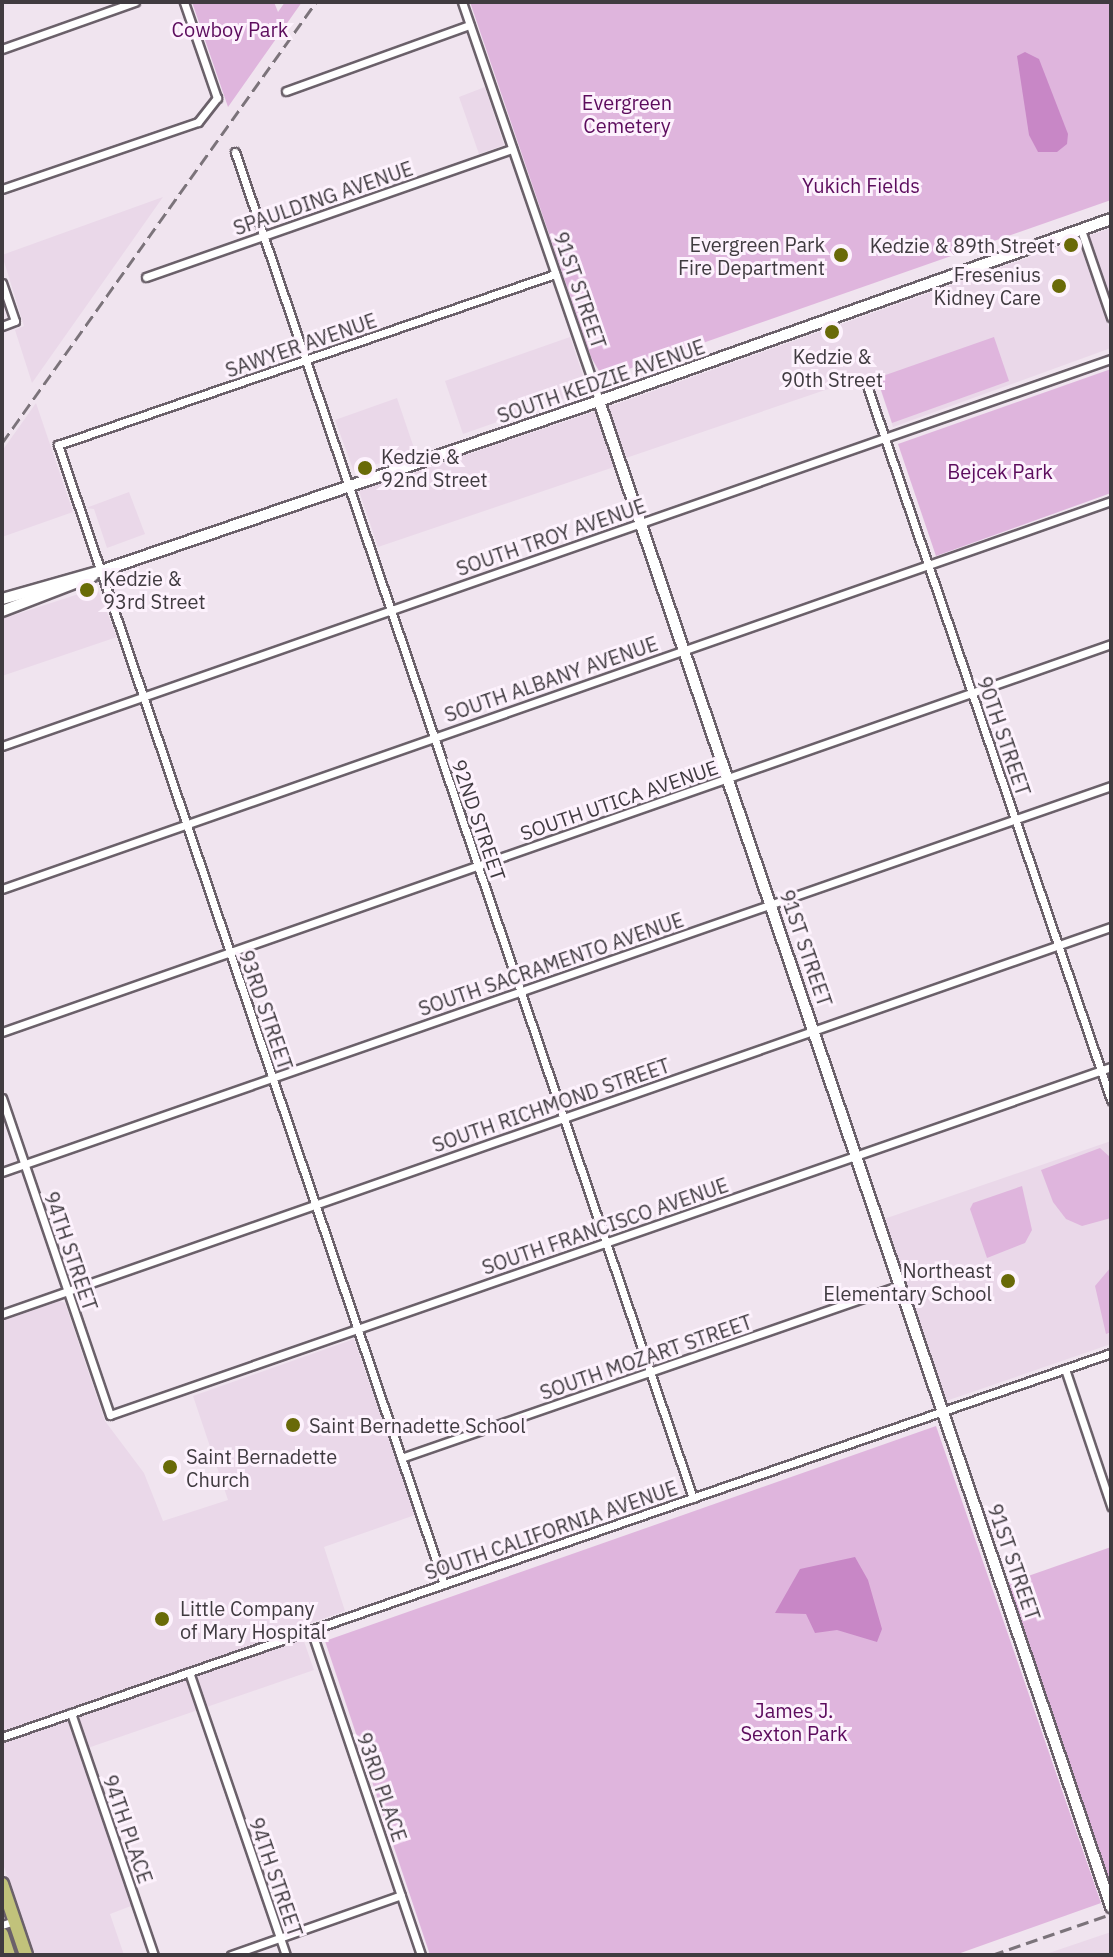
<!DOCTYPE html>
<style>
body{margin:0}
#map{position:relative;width:1113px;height:1957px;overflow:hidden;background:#f0e4ef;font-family:"IBM Plex Sans",sans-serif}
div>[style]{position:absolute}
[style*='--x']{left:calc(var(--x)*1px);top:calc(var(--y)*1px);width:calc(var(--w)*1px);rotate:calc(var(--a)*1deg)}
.built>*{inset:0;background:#ead8e9}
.green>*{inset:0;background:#dfb5dd}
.water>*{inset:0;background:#c887c6}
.roads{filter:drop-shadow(2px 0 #6b616a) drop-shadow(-2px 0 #6b616a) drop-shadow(0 2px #6b616a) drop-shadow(0 -2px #6b616a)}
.street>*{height:7px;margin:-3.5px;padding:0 3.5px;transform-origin:3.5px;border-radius:3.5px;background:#fff}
.secondary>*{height:10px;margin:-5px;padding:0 5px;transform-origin:5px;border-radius:5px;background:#fff}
.primary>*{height:12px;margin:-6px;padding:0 6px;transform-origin:6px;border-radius:6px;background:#c1c27b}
.rail>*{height:3px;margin-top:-1.5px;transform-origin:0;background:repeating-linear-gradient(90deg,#7b737a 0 12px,transparent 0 18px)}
.dots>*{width:22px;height:22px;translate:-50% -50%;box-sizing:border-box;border:4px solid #fdf2fd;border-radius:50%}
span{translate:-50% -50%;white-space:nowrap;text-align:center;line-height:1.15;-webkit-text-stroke:6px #fdf2fd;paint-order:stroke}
.park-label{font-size:20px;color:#5c0c5d}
.street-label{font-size:20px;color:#403b40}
.poi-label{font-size:20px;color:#403b40}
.right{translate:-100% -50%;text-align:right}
.left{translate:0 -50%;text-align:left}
.frame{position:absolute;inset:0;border:4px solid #403b40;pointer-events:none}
</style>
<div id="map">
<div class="built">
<div style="clip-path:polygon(485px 87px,504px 145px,479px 154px,459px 97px)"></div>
<div style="clip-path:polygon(163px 197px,32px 383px,15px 330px,24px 326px,2px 255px)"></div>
<div style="clip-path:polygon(1111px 228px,1111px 288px,1107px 290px,1088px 236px)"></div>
<div style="clip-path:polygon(1078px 240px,1111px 333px,1111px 348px,893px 427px,875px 373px,626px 458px,608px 407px)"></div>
<div style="clip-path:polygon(570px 337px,588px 390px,463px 434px,445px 381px)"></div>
<div style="clip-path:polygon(397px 398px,415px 451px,354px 472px,335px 420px)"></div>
<div style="clip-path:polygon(36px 403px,73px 512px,2px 537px,2px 451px)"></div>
<div style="clip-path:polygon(596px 411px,614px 467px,378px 547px,359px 491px)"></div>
<div style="clip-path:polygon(129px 492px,145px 534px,107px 548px,94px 509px,86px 508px)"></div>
<div style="clip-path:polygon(97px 588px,117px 637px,2px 676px,2px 619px)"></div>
<div style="clip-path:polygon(1111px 1141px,1111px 1344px,946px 1401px,884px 1219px)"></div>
<div style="clip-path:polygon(59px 1301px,65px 1303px,105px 1421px,144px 1473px,163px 1521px,228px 1500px,193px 1396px,354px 1339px,415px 1515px,324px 1547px,345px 1611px,299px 1627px,314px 1670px,79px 1751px,131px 1906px,110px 1914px,124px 1955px,34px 1955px,2px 1861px,2px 1321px)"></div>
<div style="clip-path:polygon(1111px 1932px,1111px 1955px,1043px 1955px)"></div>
</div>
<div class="green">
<div style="clip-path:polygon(192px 2px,274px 2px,278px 12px,285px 2px,302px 2px,228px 107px)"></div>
<div style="clip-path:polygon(470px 2px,1111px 2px,1111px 200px,603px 378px,591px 357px)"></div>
<div style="clip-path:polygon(994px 337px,1009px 381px,892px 423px,877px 378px)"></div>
<div style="clip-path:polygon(1111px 369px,1111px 493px,936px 556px,898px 444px)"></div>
<div style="clip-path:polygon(1100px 1148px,1111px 1158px,1111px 1218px,1082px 1226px,1066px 1219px,1053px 1202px,1041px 1170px)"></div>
<div style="clip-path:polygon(1022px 1186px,1032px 1230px,1025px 1243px,987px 1258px,970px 1209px,973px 1203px)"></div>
<div style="clip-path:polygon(1111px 1267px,1111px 1332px,1106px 1334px,1095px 1286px)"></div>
<div style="clip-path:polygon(936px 1426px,1101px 1903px,955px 1955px,430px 1955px,325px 1641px)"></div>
<div style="clip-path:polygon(1111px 1547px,1111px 1885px,1008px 1583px)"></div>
</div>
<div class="water">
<div style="clip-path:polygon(1025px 52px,1039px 59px,1068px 134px,1067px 144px,1057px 152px,1038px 152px,1029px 135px,1017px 56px)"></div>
<div style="clip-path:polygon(855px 1557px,868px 1580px,882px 1629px,877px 1642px,837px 1630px,815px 1633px,806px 1614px,775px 1613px,800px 1569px)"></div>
</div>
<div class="roads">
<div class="street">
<div style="--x:462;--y:2;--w:422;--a:71"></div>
<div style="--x:2;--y:49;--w:141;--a:-19.5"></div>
<div style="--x:286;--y:91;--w:195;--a:-19.8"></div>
<div style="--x:235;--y:152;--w:1422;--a:71.21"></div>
<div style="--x:2;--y:189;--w:207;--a:-18.9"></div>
<div style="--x:198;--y:122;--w:31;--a:-52"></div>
<div style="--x:217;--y:98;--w:102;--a:-109"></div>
<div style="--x:1081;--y:230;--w:92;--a:71"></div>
<div style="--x:146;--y:277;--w:388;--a:-19.3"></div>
<div style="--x:2;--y:283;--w:40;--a:71.1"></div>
<div style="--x:15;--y:321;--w:14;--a:159"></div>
<div style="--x:866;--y:383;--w:758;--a:71.13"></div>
<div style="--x:2;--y:746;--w:1175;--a:-19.24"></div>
<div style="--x:2;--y:889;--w:1175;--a:-19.28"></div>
<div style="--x:2;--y:1032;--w:1175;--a:-19.28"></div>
<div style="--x:2;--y:1098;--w:335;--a:71.2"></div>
<div style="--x:110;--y:1415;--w:1060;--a:-19.17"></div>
<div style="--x:2;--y:1172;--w:1174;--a:-19.19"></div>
<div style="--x:2;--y:1314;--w:1175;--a:-19.24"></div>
<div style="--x:1065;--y:1369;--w:145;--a:71.4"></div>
<div style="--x:401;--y:1458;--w:529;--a:-19.09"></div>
<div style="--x:444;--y:1584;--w:1203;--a:-108.72"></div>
<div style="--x:58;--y:445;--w:526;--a:-18.99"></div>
<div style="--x:311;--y:1630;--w:343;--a:71.3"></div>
<div style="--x:189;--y:1672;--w:299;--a:71.1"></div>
<div style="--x:71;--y:1713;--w:256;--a:71.1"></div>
<div style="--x:2;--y:1737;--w:1174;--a:-19.1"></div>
<div style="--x:2;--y:1925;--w:13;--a:-18"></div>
<div style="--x:231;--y:1955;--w:180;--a:-19.4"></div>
</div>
<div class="secondary">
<div style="--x:599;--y:401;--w:1591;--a:71.22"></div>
<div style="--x:2;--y:599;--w:103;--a:-15.8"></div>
<div style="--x:101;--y:571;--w:526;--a:-18.85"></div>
<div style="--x:599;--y:401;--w:543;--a:-19.57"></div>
<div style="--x:2;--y:611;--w:97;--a:-21"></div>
</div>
<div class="primary">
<div style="--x:2;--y:1884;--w:75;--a:71.3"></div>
<div style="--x:2;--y:1934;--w:22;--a:72"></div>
</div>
</div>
<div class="rail">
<div style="--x:2;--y:443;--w:541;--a:-54.55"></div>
<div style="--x:992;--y:1955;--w:126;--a:-19"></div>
</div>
<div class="dots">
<div style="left:1071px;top:245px;background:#696a08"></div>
<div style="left:841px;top:255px;background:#696a08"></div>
<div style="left:1059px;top:286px;background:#696a08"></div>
<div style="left:832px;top:332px;background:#696a08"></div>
<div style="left:365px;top:468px;background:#696a08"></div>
<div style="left:87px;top:590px;background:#696a08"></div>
<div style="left:1008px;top:1281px;background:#696a08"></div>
<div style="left:293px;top:1425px;background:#696a08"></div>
<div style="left:170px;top:1467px;background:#696a08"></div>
<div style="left:162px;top:1619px;background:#696a08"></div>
</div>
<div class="park-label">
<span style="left:230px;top:29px">Cowboy Park</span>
<span style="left:627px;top:114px">Evergreen<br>Cemetery</span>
<span style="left:861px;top:185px">Yukich Fields</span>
<span style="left:1000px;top:471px">Bejcek Park</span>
<span style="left:794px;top:1722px">James J.<br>Sexton Park</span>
</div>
<div class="street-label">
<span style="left:323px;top:198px;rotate:-19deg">SPAULDING AVENUE</span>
<span style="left:580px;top:290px;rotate:71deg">91ST STREET</span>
<span style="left:301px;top:345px;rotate:-19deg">SAWYER AVENUE</span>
<span style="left:601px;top:381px;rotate:-19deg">SOUTH KEDZIE AVENUE</span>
<span style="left:551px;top:537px;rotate:-19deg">SOUTH TROY AVENUE</span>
<span style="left:551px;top:679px;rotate:-19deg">SOUTH ALBANY AVENUE</span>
<span style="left:1004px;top:736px;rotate:71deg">90TH STREET</span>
<span style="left:619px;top:800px;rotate:-19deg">SOUTH UTICA AVENUE</span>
<span style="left:479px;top:820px;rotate:71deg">92ND STREET</span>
<span style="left:806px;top:948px;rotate:71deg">91ST STREET</span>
<span style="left:551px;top:964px;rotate:-19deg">SOUTH SACRAMENTO AVENUE</span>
<span style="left:266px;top:1010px;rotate:71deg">93RD STREET</span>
<span style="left:551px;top:1105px;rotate:-19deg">SOUTH RICHMOND STREET</span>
<span style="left:605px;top:1226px;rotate:-19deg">SOUTH FRANCISCO AVENUE</span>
<span style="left:71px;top:1251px;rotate:71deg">94TH STREET</span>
<span style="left:646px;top:1357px;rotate:-19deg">SOUTH MOZART STREET</span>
<span style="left:551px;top:1530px;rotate:-19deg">SOUTH CALIFORNIA AVENUE</span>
<span style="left:1014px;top:1562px;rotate:71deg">91ST STREET</span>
<span style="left:382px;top:1787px;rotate:71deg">93RD PLACE</span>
<span style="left:128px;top:1829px;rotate:71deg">94TH PLACE</span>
<span style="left:276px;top:1877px;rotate:71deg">94TH STREET</span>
</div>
<div class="poi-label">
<span class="right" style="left:825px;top:256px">Evergreen Park<br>Fire Department</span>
<span class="right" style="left:1055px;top:245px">Kedzie &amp; 89th Street</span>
<span class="right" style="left:1041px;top:286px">Fresenius<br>Kidney Care</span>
<span style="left:832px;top:368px">Kedzie &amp;<br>90th Street</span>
<span class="left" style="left:381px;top:468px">Kedzie &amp;<br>92nd Street</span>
<span class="left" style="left:103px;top:590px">Kedzie &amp;<br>93rd Street</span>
<span class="right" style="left:992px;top:1282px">Northeast<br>Elementary School</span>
<span class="left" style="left:309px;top:1425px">Saint Bernadette School</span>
<span class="left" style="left:186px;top:1468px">Saint Bernadette<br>Church</span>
<span class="left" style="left:180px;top:1620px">Little Company<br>of Mary Hospital</span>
</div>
<div class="frame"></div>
</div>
